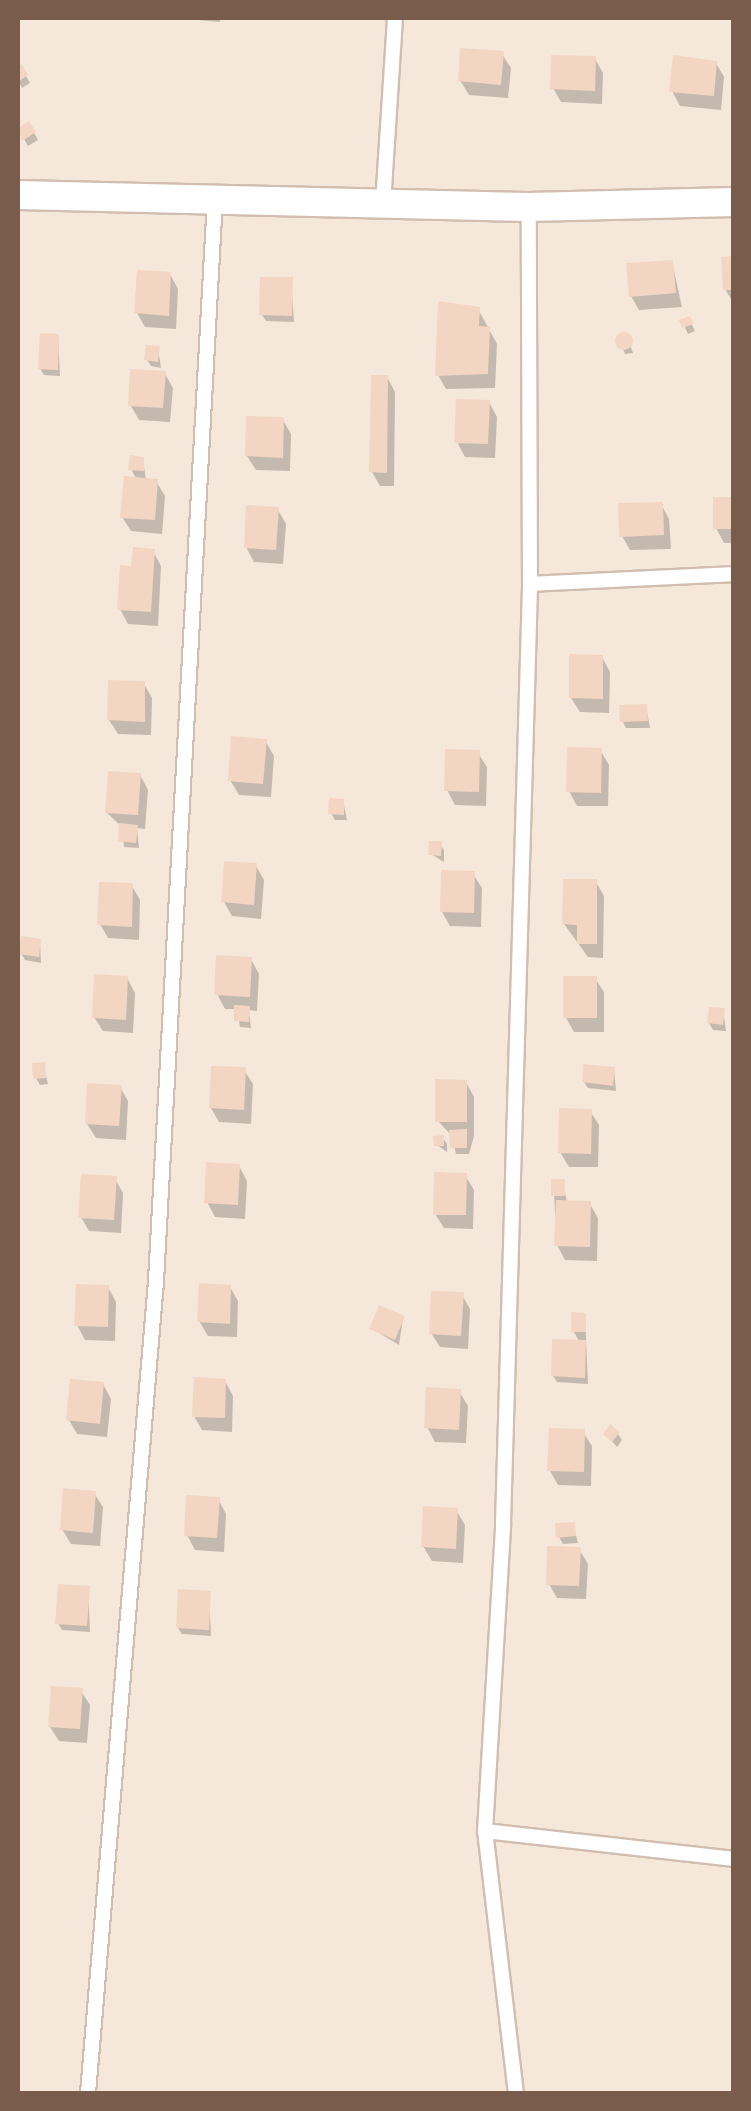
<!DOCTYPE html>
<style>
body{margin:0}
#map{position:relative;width:751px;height:2111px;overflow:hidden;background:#fdf6ec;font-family:Raleway,sans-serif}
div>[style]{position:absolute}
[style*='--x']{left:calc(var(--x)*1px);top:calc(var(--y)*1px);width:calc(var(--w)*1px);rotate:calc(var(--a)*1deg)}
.residential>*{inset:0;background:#f5e8da}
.shadow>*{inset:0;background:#0003}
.building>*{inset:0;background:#f3d5c3}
.round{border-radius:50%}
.roads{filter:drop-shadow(2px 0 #d1beb0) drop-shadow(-2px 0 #d1beb0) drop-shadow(0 2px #d1beb0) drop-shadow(0 -2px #d1beb0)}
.service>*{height:14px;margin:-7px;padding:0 7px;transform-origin:7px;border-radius:7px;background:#fff}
.minor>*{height:28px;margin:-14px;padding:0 14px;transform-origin:14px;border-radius:14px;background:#fff}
span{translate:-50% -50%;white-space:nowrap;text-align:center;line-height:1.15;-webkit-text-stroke:8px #fffaf3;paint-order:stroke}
.frame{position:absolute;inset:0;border:20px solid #7a5c4d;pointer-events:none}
</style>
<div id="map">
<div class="residential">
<div style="clip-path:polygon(18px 18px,733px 18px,733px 2093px,18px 2093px)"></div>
</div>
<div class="shadow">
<div style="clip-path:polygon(176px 18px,220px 18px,220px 22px)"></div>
<div style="clip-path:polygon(502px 54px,511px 68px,508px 98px,469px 95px,460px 80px)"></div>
<div style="clip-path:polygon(595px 59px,603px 73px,602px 104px,561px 102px,553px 88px)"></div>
<div style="clip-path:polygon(716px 63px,724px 77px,721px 110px,680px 106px,672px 91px)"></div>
<div style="clip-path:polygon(21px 67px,30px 83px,22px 88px,18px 80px)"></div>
<div style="clip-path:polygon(29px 124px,38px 140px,28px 146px,19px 130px)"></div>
<div style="clip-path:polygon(734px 259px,734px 304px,725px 289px)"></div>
<div style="clip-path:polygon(672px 262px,682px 307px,639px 310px,631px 296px)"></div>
<div style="clip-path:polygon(170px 274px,178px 289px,176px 329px,145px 327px,137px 313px)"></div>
<div style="clip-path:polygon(291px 280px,294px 322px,266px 321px,262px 315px)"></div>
<div style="clip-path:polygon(478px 309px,497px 344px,495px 388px,446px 389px,438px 375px)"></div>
<div style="clip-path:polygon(689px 319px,695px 331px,688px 334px,682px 321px)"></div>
<div style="clip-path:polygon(58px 337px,60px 376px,44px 375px,40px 368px)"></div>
<div style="clip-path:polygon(627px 337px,633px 353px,625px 354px,619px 339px)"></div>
<div style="clip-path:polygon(158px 348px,161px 368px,151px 366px,147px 360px)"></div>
<div style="clip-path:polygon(165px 374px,173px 388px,170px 422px,139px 420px,131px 406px)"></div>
<div style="clip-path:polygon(387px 377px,395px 392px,394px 486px,380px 486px,372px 472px)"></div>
<div style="clip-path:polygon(489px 402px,497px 417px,495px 458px,465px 457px,457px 442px)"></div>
<div style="clip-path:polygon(283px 420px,291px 434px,290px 471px,256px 470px,247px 456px)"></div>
<div style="clip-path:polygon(143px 459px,146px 481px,156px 481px,165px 496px,162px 534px,131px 531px,122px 517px,137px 480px,131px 469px)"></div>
<div style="clip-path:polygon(734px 499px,734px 543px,724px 543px,716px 528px)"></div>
<div style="clip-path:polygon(661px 504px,669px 519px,671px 549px,630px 550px,622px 536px)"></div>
<div style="clip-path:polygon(278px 510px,286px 524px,283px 564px,254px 562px,246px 547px)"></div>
<div style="clip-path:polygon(153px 551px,161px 566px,158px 626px,128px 624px,120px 609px,134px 568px)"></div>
<div style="clip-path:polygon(602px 657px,610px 672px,609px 713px,580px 712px,571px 698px)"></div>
<div style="clip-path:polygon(144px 684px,152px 698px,151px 735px,118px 734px,109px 720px)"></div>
<div style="clip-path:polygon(646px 707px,650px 728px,626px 728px,623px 722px)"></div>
<div style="clip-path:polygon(266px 742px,274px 756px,271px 797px,239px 795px,230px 780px)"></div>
<div style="clip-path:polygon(600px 750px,609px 765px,608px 806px,577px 806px,569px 791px)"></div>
<div style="clip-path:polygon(478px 753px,487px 767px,486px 806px,455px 805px,447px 790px)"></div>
<div style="clip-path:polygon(140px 775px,148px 790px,145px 829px,137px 828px,139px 848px,124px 847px,122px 827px,107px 813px)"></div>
<div style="clip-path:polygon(343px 801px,347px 820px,335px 820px,331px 813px)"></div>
<div style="clip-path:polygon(440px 844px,444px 850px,444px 862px,431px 854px)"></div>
<div style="clip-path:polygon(256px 866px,264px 880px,261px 919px,232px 916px,224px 902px)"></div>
<div style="clip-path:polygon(473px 874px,482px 888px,481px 927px,450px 926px,442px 912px)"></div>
<div style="clip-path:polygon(596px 882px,604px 896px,603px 958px,588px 957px,564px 924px)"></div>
<div style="clip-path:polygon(132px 886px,140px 900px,139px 940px,108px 938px,100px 924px)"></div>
<div style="clip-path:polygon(40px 942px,41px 963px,25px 960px,21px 953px)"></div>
<div style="clip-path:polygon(251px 959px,259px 974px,257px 1011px,249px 1010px,251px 1028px,240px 1027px,237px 1009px,225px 1009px,217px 994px)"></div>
<div style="clip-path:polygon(127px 978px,135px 993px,133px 1033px,103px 1031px,94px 1017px)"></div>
<div style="clip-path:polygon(595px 978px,604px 992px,604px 1032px,574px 1032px,566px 1018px)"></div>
<div style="clip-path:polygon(723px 1010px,726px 1031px,713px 1030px,709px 1023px)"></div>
<div style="clip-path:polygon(43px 1065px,48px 1084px,40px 1085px,36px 1078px)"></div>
<div style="clip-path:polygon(244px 1070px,253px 1084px,251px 1124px,219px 1122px,211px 1108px)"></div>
<div style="clip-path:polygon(614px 1070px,616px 1091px,588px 1088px,584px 1082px)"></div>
<div style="clip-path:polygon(466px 1082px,474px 1097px,474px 1136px,469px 1154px,456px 1154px,452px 1136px,438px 1121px)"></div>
<div style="clip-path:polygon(120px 1087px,128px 1101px,126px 1140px,96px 1138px,87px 1124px)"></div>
<div style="clip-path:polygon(590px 1111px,599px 1125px,598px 1167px,569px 1167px,560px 1152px)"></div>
<div style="clip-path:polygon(443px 1138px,447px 1144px,447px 1152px,437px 1145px)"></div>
<div style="clip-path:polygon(239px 1166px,247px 1181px,245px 1219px,215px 1217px,207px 1202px)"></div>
<div style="clip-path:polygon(465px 1175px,474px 1190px,473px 1229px,444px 1228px,435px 1214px)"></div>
<div style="clip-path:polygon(115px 1179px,123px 1193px,121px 1233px,89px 1231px,81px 1217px)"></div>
<div style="clip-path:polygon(563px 1182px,567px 1203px,590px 1204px,598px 1218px,597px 1261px,565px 1260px,557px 1245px,554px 1195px)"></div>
<div style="clip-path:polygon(108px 1287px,116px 1302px,115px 1341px,85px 1340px,77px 1325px)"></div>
<div style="clip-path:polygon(230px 1287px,238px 1301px,237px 1337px,208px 1336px,199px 1321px)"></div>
<div style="clip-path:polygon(462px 1295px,470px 1309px,468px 1349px,440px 1347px,431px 1333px)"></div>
<div style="clip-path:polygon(585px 1315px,588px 1384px,557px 1382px,553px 1376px,580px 1342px,573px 1331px)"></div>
<div style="clip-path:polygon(403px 1318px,399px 1345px,372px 1329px)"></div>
<div style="clip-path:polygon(225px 1381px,233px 1396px,232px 1432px,202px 1430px,194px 1416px)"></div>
<div style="clip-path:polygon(103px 1384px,111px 1399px,107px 1437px,77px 1434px,69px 1420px)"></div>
<div style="clip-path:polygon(459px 1391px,468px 1406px,466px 1443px,435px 1442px,427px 1427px)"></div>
<div style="clip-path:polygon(583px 1432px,592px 1446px,591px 1486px,558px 1485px,550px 1471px)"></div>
<div style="clip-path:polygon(606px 1434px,618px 1434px,622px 1440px,617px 1447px)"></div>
<div style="clip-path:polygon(94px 1493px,103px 1507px,100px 1546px,71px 1544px,62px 1529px)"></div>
<div style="clip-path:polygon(218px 1499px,226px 1514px,224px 1552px,195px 1550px,187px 1535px)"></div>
<div style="clip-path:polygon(456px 1510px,465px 1525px,463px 1563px,432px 1561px,423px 1546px)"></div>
<div style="clip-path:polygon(573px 1524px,578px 1543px,563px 1544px,559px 1537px)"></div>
<div style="clip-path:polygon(579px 1549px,588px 1564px,586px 1599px,557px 1598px,549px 1584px)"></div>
<div style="clip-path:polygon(88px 1588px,90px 1632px,62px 1630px,58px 1623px)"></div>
<div style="clip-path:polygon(209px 1593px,211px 1636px,182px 1634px,178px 1628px)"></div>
<div style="clip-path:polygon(81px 1691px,90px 1705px,87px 1743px,59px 1741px,50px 1727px)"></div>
</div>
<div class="building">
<div style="clip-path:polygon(460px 48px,504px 51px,501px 85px,458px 81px)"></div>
<div style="clip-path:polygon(551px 55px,596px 56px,595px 91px,550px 89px)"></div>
<div style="clip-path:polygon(673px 55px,717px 61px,714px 96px,669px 92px)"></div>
<div style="clip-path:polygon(22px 64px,28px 75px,18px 82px,18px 67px)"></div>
<div style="clip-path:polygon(29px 121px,36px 132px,22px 141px,18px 128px)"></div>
<div style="clip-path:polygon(734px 256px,734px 290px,723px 290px,721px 257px)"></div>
<div style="clip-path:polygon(673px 260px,676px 293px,629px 297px,626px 263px)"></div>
<div style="clip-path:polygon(137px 270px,171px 272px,169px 316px,134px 313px)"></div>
<div style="clip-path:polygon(260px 277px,293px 277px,292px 316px,259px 315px)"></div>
<div style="clip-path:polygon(438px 301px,480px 307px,479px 326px,490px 327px,488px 374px,435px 376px)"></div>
<div style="clip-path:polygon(690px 316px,694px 324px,682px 328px,679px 320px)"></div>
<div class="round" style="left:615px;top:332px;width:18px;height:18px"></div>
<div style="clip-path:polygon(40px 333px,59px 334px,58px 370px,38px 369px)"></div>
<div style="clip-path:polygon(146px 345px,160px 346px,158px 362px,144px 360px)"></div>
<div style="clip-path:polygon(130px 369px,166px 371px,163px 408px,128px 406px)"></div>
<div style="clip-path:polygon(371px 375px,388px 375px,387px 473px,369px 472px)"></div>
<div style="clip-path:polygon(456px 399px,490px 400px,488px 444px,454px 443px)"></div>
<div style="clip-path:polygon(246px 416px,284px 417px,283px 458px,245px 456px)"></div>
<div style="clip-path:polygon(130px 455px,144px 457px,144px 471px,128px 470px)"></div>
<div style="clip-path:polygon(124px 476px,158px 479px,155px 520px,120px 518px)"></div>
<div style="clip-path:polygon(713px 497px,734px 497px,734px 529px,713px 529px)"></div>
<div style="clip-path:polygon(663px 502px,664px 535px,619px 537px,618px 503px)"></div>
<div style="clip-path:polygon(246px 505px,279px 507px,276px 550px,244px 548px)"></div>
<div style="clip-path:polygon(133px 547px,155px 549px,151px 612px,117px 610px,120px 565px,131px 566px)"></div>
<div style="clip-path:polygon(569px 654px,603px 655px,603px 699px,569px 698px)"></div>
<div style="clip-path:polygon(108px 680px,145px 681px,145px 722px,107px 720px)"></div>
<div style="clip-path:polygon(647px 704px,648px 721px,620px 722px,619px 705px)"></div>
<div style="clip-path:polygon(231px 736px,267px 739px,263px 784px,228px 781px)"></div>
<div style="clip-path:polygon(567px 747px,602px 748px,601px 793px,566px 792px)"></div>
<div style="clip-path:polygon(445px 749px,480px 750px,479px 792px,444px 791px)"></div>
<div style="clip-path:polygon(108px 771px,141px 773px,138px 815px,105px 813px)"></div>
<div style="clip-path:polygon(329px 798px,344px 799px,344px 815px,328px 814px)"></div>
<div style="clip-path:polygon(119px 823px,138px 825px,136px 843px,118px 841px)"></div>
<div style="clip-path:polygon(429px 841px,442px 841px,441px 856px,428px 855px)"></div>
<div style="clip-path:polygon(224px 861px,257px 863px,254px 905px,221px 902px)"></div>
<div style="clip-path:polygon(441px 870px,475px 871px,474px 913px,440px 912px)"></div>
<div style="clip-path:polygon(563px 879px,597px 879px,597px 944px,577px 944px,577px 925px,562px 924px)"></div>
<div style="clip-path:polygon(99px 882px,133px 883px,132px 927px,97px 925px)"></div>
<div style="clip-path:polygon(21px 936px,41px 939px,39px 957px,18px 954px)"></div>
<div style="clip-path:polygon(216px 955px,252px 957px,250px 997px,214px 995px)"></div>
<div style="clip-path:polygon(94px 974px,128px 976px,126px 1020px,92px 1018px)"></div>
<div style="clip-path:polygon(563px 976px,597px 976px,597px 1018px,563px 1018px)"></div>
<div style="clip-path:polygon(234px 1005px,250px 1006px,249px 1022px,234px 1021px)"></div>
<div style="clip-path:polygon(709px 1007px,725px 1008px,723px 1025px,707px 1023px)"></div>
<div style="clip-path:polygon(45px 1062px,46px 1078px,33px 1079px,32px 1063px)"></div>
<div style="clip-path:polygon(583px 1064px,615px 1067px,613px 1086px,582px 1082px)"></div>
<div style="clip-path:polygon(211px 1066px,246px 1067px,244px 1110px,209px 1108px)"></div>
<div style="clip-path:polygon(435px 1079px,467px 1080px,467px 1122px,435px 1122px)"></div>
<div style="clip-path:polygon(87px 1083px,122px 1085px,119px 1126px,85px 1124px)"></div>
<div style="clip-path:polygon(559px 1108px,592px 1109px,591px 1154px,558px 1153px)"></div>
<div style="clip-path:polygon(467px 1129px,467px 1148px,450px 1148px,449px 1130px)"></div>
<div style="clip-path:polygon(444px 1135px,444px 1146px,434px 1146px,433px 1136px)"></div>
<div style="clip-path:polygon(206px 1162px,240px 1164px,238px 1205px,204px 1203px)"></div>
<div style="clip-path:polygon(434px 1172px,467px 1173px,466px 1215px,433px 1215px)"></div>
<div style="clip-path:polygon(81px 1174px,117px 1176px,114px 1220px,78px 1218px)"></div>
<div style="clip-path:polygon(551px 1179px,565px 1179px,565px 1196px,551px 1196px)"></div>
<div style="clip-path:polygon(556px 1200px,591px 1201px,590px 1247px,554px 1246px)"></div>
<div style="clip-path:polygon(199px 1283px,231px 1285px,230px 1324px,197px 1322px)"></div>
<div style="clip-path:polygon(76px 1284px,109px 1285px,108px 1327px,74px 1326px)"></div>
<div style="clip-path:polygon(431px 1291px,464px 1292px,461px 1336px,429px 1334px)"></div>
<div style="clip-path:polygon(379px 1305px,405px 1316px,395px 1340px,369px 1329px)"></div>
<div style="clip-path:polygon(571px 1312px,586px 1313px,586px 1332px,571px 1332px)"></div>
<div style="clip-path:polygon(552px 1339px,586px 1340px,585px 1378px,551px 1376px)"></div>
<div style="clip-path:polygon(194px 1377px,226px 1379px,225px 1418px,192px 1417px)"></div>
<div style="clip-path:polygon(70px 1379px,104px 1382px,100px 1424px,66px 1420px)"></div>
<div style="clip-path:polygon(426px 1387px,461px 1389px,459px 1430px,424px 1428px)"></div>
<div style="clip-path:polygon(610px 1424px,620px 1432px,612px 1442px,603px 1434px)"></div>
<div style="clip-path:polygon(549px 1428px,585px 1429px,584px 1472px,547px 1471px)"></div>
<div style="clip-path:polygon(63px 1488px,96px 1491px,93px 1533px,60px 1530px)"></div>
<div style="clip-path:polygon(186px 1495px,220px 1497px,217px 1538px,184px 1536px)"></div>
<div style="clip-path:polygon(423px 1506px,458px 1508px,456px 1549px,421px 1547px)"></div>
<div style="clip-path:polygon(575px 1522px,576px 1536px,556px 1538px,555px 1523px)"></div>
<div style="clip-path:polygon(547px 1546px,581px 1547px,579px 1586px,546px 1585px)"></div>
<div style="clip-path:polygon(58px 1584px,90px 1586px,87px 1626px,55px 1624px)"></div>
<div style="clip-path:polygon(178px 1589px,211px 1591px,209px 1630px,176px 1628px)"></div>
<div style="clip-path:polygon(51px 1686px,83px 1688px,80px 1729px,48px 1727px)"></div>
</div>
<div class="roads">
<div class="service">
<div style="--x:383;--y:204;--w:186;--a:-86.3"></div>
<div style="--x:530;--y:584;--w:204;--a:-2.8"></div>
<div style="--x:485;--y:1831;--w:251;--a:6.4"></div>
<div style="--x:88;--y:2093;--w:815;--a:-85.21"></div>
<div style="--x:156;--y:1281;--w:1085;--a:-86.88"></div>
<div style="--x:516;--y:2094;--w:265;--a:-96.7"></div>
<div style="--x:485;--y:1831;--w:308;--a:-86.6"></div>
<div style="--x:503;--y:1524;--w:940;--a:-88.35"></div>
<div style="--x:530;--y:584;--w:377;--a:-90.2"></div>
</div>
<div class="minor">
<div style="--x:18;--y:195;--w:511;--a:1.35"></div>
<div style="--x:529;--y:207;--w:205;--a:-1.4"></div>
</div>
</div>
<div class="frame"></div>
</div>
